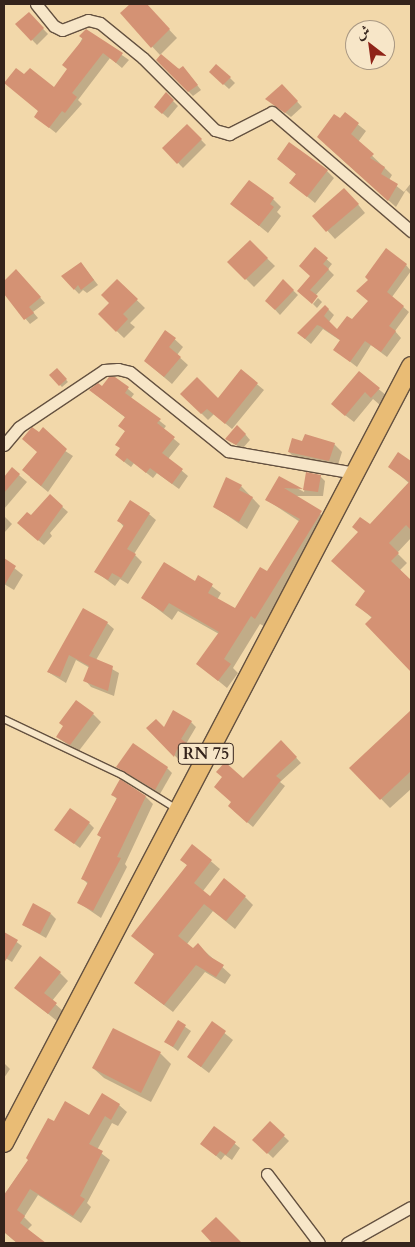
<!DOCTYPE html>
<meta charset="utf-8">
<style>
body{margin:0}
#map{position:relative;width:415px;height:1247px;overflow:hidden;background:#f2d8aa;font-family:Cardo,Amiri,serif}
div>[style]{position:absolute}
[style*='--x']{left:calc(var(--x)*1px);top:calc(var(--y)*1px);width:calc(var(--w)*1px);rotate:calc(var(--a)*1deg)}
.shadow>*{inset:0;background:#0003}
.building>*{inset:0;background:#d49274}
.roads{filter:drop-shadow(1px 0 #645140) drop-shadow(-1px 0 #645140) drop-shadow(0 1px #645140) drop-shadow(0 -1px #645140)}
.service>*{height:5.5px;margin:-2.75px;padding:0 2.75px;transform-origin:2.75px;border-radius:2.75px;background:#f7e6c8}
.minor>*{height:11px;margin:-5.5px;padding:0 5.5px;transform-origin:5.5px;border-radius:5.5px;background:#f7e6c8}
.primary>*{height:18px;margin:-9px;padding:0 9px;transform-origin:9px;border-radius:9px;background:#e9bc75}
span{translate:-50% -50%;white-space:nowrap;text-align:center;line-height:1.15;-webkit-text-stroke:4px #f7e6c8;paint-order:stroke}
.shield-label span{padding:1px 4px;background:#f7e6c8;border:1px solid;border-radius:4px;-webkit-text-stroke-width:0}
.shield-label{font-size:16px;color:#35241c;font-weight:700}
.frame{position:absolute;inset:0;border:5px solid #35241c;pointer-events:none}
.north{position:absolute;left:345px;top:20px;width:50px;height:50px;box-sizing:border-box;background:#f7e6c8;border:1px solid #a99883;border-radius:50%;rotate:330deg;font-size:14px;font-weight:700;line-height:20px;text-align:center;color:#35241c}
.north::after{content:'';display:block;margin:auto;width:18px;height:22px;background:#8f2418;clip-path:polygon(50% 0,100% 100%,50% 72%,0 100%)}
</style>
<div id="map">
<div class="shadow">
<div style="clip-path:polygon(132px 4px,145px 4px,177px 38px,160px 55px,121px 13px)"></div>
<div style="clip-path:polygon(29px 14px,48px 34px,37px 45px,17px 24px)"></div>
<div style="clip-path:polygon(86px 30px,129px 60px,122px 68px,110px 58px,78px 100px,82px 104px,56px 133px,42px 122px,25px 76px,54px 89px,68px 69px)"></div>
<div style="clip-path:polygon(157px 60px,187px 72px,201px 90px,193px 96px)"></div>
<div style="clip-path:polygon(216px 77px,230px 78px,235px 83px,229px 89px)"></div>
<div style="clip-path:polygon(282px 85px,302px 107px,291px 117px,267px 99px)"></div>
<div style="clip-path:polygon(166px 94px,178px 106px,168px 118px,161px 112px)"></div>
<div style="clip-path:polygon(345px 114px,366px 131px,358px 142px,392px 175px,389px 180px,404px 192px,411px 183px,411px 195px,406px 190px,396px 207px,325px 144px)"></div>
<div style="clip-path:polygon(187px 125px,206px 145px,183px 168px,164px 148px)"></div>
<div style="clip-path:polygon(278px 159px,327px 171px,334px 178px,315px 203px,291px 183px,297px 175px)"></div>
<div style="clip-path:polygon(352px 197px,365px 213px,335px 239px,314px 216px)"></div>
<div style="clip-path:polygon(273px 199px,281px 207px,277px 212px,281px 216px,268px 233px,232px 204px)"></div>
<div style="clip-path:polygon(250px 242px,275px 266px,254px 287px,229px 262px)"></div>
<div style="clip-path:polygon(315px 249px,332px 264px,328px 269px,334px 275px,315px 296px,303px 296px,311px 276px)"></div>
<div style="clip-path:polygon(81px 263px,98px 285px,87px 293px,83px 290px,79px 294px,63px 277px)"></div>
<div style="clip-path:polygon(406px 265px,411px 271px,392px 297px,409px 312px,395px 331px,401px 338px,387px 357px,371px 345px,357px 367px,335px 350px,341px 341px,323px 329px,311px 344px,298px 333px,325px 306px,334px 315px,329px 322px,337px 331px,352px 321px)"></div>
<div style="clip-path:polygon(16px 270px,45px 303px,33px 312px,38px 318px,30px 324px,4px 293px,4px 282px)"></div>
<div style="clip-path:polygon(117px 281px,145px 308px,130px 323px,135px 327px,124px 338px,99px 314px,111px 303px)"></div>
<div style="clip-path:polygon(283px 281px,298px 295px,280px 315px,267px 301px)"></div>
<div style="clip-path:polygon(318px 298px,322px 302px,317px 308px,313px 304px)"></div>
<div style="clip-path:polygon(166px 331px,183px 347px,177px 355px,188px 365px,172px 384px,145px 361px)"></div>
<div style="clip-path:polygon(57px 369px,68px 382px,62px 387px,50px 375px)"></div>
<div style="clip-path:polygon(241px 371px,264px 390px,232px 429px,214px 414px,208px 420px,182px 394px,218px 400px)"></div>
<div style="clip-path:polygon(359px 373px,387px 396px,380px 405px,373px 399px,354px 422px,341px 412px)"></div>
<div style="clip-path:polygon(115px 378px,134px 394px,131px 398px,166px 426px,163px 430px,180px 444px,168px 459px,188px 476px,179px 489px,157px 473px,153px 478px,134px 463px,131px 467px,123px 461px,121px 449px,126px 432px,120px 426px,126px 418px,90px 390px,102px 388px)"></div>
<div style="clip-path:polygon(39px 434px,73px 456px,48px 492px,30px 477px,38px 452px)"></div>
<div style="clip-path:polygon(245px 434px,250px 440px,242px 449px,227px 439px)"></div>
<div style="clip-path:polygon(303px 443px,334px 444px,342px 452px,337px 468px,297px 460px,289px 452px)"></div>
<div style="clip-path:polygon(411px 461px,411px 538px,397px 553px,407px 563px,400px 570px,411px 581px,411px 670px,366px 624px,372px 618px,357px 605px,366px 592px,370px 526px,410px 484px,389px 466px)"></div>
<div style="clip-path:polygon(12px 469px,27px 482px,4px 509px,4px 478px)"></div>
<div style="clip-path:polygon(307px 474px,320px 476px,325px 481px,323px 496px,295px 496px,330px 521px,264px 626px,260px 624px,233px 668px,238px 673px,227px 688px,198px 664px,219px 634px,178px 611px,172px 620px,143px 598px,195px 583px,199px 577px,221px 593px,217px 600px,235px 610px,267px 573px,300px 522px,267px 500px,279px 478px,304px 492px)"></div>
<div style="clip-path:polygon(227px 478px,241px 486px,260px 506px,247px 529px,215px 507px)"></div>
<div style="clip-path:polygon(50px 496px,68px 512px,50px 533px,52px 536px,44px 545px,24px 528px)"></div>
<div style="clip-path:polygon(149px 514px,156px 520px,134px 554px,142px 562px,128px 584px,120px 579px,115px 586px,96px 572px,124px 527px,119px 521px)"></div>
<div style="clip-path:polygon(4px 516px,12px 524px,4px 533px)"></div>
<div style="clip-path:polygon(4px 560px,23px 575px,14px 590px,4px 584px)"></div>
<div style="clip-path:polygon(107px 623px,114px 629px,96px 660px,119px 673px,114px 696px,91px 687px,85px 680px,90px 668px,76px 660px,66px 683px,48px 672px)"></div>
<div style="clip-path:polygon(411px 712px,411px 789px,390px 808px,351px 768px)"></div>
<div style="clip-path:polygon(93px 714px,101px 722px,78px 752px,57px 737px)"></div>
<div style="clip-path:polygon(191px 722px,196px 727px,186px 744px,193px 750px,188px 757px,182px 753px,179px 760px,148px 728px,164px 729px)"></div>
<div style="clip-path:polygon(281px 741px,301px 763px,280px 782px,285px 786px,253px 827px,234px 811px,243px 780px)"></div>
<div style="clip-path:polygon(118px 767px,167px 768px,172px 773px,160px 794px)"></div>
<div style="clip-path:polygon(113px 795px,146px 797px,153px 804px,125px 864px,127px 867px,101px 918px,79px 903px,88px 884px,83px 879px,102px 838px,98px 835px,117px 799px)"></div>
<div style="clip-path:polygon(89px 823px,94px 828px,80px 848px,56px 830px)"></div>
<div style="clip-path:polygon(193px 846px,220px 869px,203px 891px,210px 898px,245px 897px,253px 905px,235px 929px,213px 911px,187px 944px,193px 949px,198px 945px,231px 975px,225px 984px,205px 972px,173px 1012px,135px 983px,155px 955px,188px 866px,182px 860px)"></div>
<div style="clip-path:polygon(51px 914px,56px 919px,46px 938px,23px 925px)"></div>
<div style="clip-path:polygon(4px 933px,22px 946px,12px 962px,4px 957px)"></div>
<div style="clip-path:polygon(60px 973px,68px 981px,52px 1001px,64px 1012px,57px 1021px,16px 988px)"></div>
<div style="clip-path:polygon(178px 1022px,191px 1031px,178px 1051px,166px 1042px)"></div>
<div style="clip-path:polygon(212px 1023px,233px 1040px,209px 1073px,188px 1057px)"></div>
<div style="clip-path:polygon(113px 1029px,161px 1054px,171px 1064px,151px 1102px,104px 1078px,93px 1068px)"></div>
<div style="clip-path:polygon(4px 1063px,10px 1069px,4px 1078px)"></div>
<div style="clip-path:polygon(119px 1105px,127px 1112px,118px 1126px,112px 1123px,97px 1150px,110px 1160px,87px 1203px,91px 1207px,81px 1223px,38px 1195px,24px 1217px,32px 1225px,27px 1230px,44px 1243px,17px 1243px,4px 1232px,4px 1195px,55px 1123px,89px 1116px)"></div>
<div style="clip-path:polygon(270px 1123px,289px 1141px,273px 1158px,254px 1140px)"></div>
<div style="clip-path:polygon(214px 1127px,240px 1148px,232px 1160px,225px 1155px,221px 1160px,202px 1144px)"></div>
</div>
<div class="building">
<div style="clip-path:polygon(130px 4px,147px 4px,170px 29px,151px 48px,120px 13px)"></div>
<div style="clip-path:polygon(29px 12px,44px 28px,31px 41px,15px 24px)"></div>
<div style="clip-path:polygon(86px 29px,123px 53px,116px 63px,103px 53px,72px 93px,77px 97px,65px 113px,62px 111px,49px 128px,34px 117px,38px 111px,4px 83px,16px 68px,24px 74px,30px 68px,54px 87px,67px 69px,62px 65px,83px 39px,79px 36px)"></div>
<div style="clip-path:polygon(161px 54px,179px 69px,183px 66px,198px 85px,188px 92px,156px 60px)"></div>
<div style="clip-path:polygon(216px 64px,231px 77px,223px 85px,209px 72px)"></div>
<div style="clip-path:polygon(282px 84px,298px 101px,285px 113px,265px 99px)"></div>
<div style="clip-path:polygon(166px 92px,174px 100px,162px 114px,154px 107px)"></div>
<div style="clip-path:polygon(345px 112px,359px 123px,351px 134px,374px 154px,370px 158px,385px 167px,381px 174px,398px 184px,388px 201px,317px 137px,334px 114px,340px 118px)"></div>
<div style="clip-path:polygon(187px 124px,202px 139px,177px 164px,162px 148px)"></div>
<div style="clip-path:polygon(289px 142px,328px 170px,307px 197px,289px 183px,296px 174px,277px 159px)"></div>
<div style="clip-path:polygon(249px 180px,274px 198px,270px 204px,274px 207px,259px 226px,230px 204px)"></div>
<div style="clip-path:polygon(344px 188px,359px 204px,326px 232px,312px 216px)"></div>
<div style="clip-path:polygon(250px 240px,268px 258px,245px 280px,227px 262px)"></div>
<div style="clip-path:polygon(315px 247px,328px 258px,323px 264px,329px 269px,310px 290px,318px 296px,312px 304px,297px 291px,310px 276px,299px 266px)"></div>
<div style="clip-path:polygon(386px 248px,407px 264px,387px 292px,404px 306px,389px 326px,396px 331px,381px 352px,365px 341px,350px 362px,333px 350px,340px 340px,320px 326px,317px 325px,305px 339px,297px 333px,325px 305px,329px 309px,324px 316px,337px 329px,347px 316px,352px 319px,368px 301px,356px 291px,368px 280px,365px 277px)"></div>
<div style="clip-path:polygon(81px 262px,94px 280px,81px 290px,78px 285px,74px 290px,61px 276px)"></div>
<div style="clip-path:polygon(16px 269px,41px 297px,29px 307px,34px 313px,24px 320px,4px 294px,4px 281px)"></div>
<div style="clip-path:polygon(117px 279px,138px 299px,123px 314px,128px 319px,116px 332px,98px 314px,109px 303px,101px 295px)"></div>
<div style="clip-path:polygon(283px 279px,294px 290px,275px 310px,265px 301px)"></div>
<div style="clip-path:polygon(165px 330px,176px 338px,169px 347px,181px 357px,164px 377px,144px 361px)"></div>
<div style="clip-path:polygon(57px 368px,67px 379px,59px 386px,49px 375px)"></div>
<div style="clip-path:polygon(241px 369px,258px 383px,225px 424px,207px 409px,201px 414px,180px 394px,197px 377px,218px 398px)"></div>
<div style="clip-path:polygon(359px 371px,380px 388px,371px 398px,365px 392px,345px 416px,331px 404px)"></div>
<div style="clip-path:polygon(109px 377px,115px 377px,129px 387px,125px 393px,161px 419px,157px 423px,175px 437px,162px 453px,183px 469px,172px 484px,150px 468px,146px 473px,127px 458px,124px 462px,115px 455px,120px 448px,115px 445px,125px 431px,118px 426px,125px 417px,89px 390px,98px 383px,102px 386px)"></div>
<div style="clip-path:polygon(237px 425px,246px 434px,236px 445px,225px 439px)"></div>
<div style="clip-path:polygon(32px 427px,39px 432px,43px 427px,67px 449px,41px 486px,22px 470px,37px 452px,22px 439px)"></div>
<div style="clip-path:polygon(305px 434px,335px 443px,329px 461px,288px 452px,292px 438px,302px 441px)"></div>
<div style="clip-path:polygon(398px 452px,411px 461px,411px 530px,406px 525px,389px 543px,399px 553px,391px 561px,411px 580px,411px 672px,365px 624px,372px 617px,355px 605px,365px 591px,331px 561px,358px 532px,352px 527px,360px 517px,370px 524px,409px 482px,388px 467px)"></div>
<div style="clip-path:polygon(12px 467px,20px 474px,4px 493px,4px 477px)"></div>
<div style="clip-path:polygon(306px 472px,321px 475px,318px 492px,303px 490px)"></div>
<div style="clip-path:polygon(279px 476px,303px 489px,284px 488px,322px 511px,255px 619px,251px 616px,224px 659px,231px 664px,218px 681px,196px 664px,219px 632px,169px 603px,163px 612px,141px 598px,164px 562px,195px 581px,198px 575px,213px 584px,208px 593px,235px 608px,260px 567px,267px 571px,300px 519px,265px 500px)"></div>
<div style="clip-path:polygon(226px 477px,242px 485px,239px 490px,253px 497px,239px 522px,213px 507px)"></div>
<div style="clip-path:polygon(50px 494px,63px 506px,38px 541px,17px 523px,27px 512px,31px 515px)"></div>
<div style="clip-path:polygon(130px 500px,150px 513px,127px 549px,136px 554px,121px 578px,112px 573px,108px 580px,94px 572px,124px 525px,117px 521px)"></div>
<div style="clip-path:polygon(4px 558px,16px 566px,4px 586px)"></div>
<div style="clip-path:polygon(83px 608px,108px 622px,89px 656px,113px 666px,108px 691px,83px 681px,89px 666px,69px 655px,60px 677px,47px 672px)"></div>
<div style="clip-path:polygon(76px 700px,94px 713px,70px 745px,56px 737px,63px 726px,59px 723px)"></div>
<div style="clip-path:polygon(173px 710px,192px 721px,181px 739px,188px 744px,182px 753px,177px 749px,174px 757px,146px 728px,156px 719px,164px 727px)"></div>
<div style="clip-path:polygon(411px 710px,411px 771px,380px 800px,349px 768px)"></div>
<div style="clip-path:polygon(281px 740px,297px 757px,276px 776px,281px 780px,247px 823px,228px 806px,231px 802px,214px 787px,222px 777px,216px 772px,225px 762px,243px 778px)"></div>
<div style="clip-path:polygon(133px 743px,168px 767px,155px 790px,116px 767px)"></div>
<div style="clip-path:polygon(120px 779px,146px 796px,117px 857px,121px 858px,93px 911px,77px 903px,88px 882px,81px 879px,101px 837px,97px 835px,117px 798px,111px 795px)"></div>
<div style="clip-path:polygon(70px 808px,90px 822px,74px 844px,54px 830px)"></div>
<div style="clip-path:polygon(192px 844px,212px 860px,194px 883px,210px 896px,224px 878px,246px 896px,226px 921px,204px 904px,178px 936px,193px 948px,198px 943px,209px 956px,224px 965px,216px 977px,196px 965px,164px 1005px,134px 983px,154px 954px,131px 936px,187px 865px,180px 860px)"></div>
<div style="clip-path:polygon(33px 903px,51px 913px,40px 934px,22px 925px)"></div>
<div style="clip-path:polygon(4px 932px,18px 940px,4px 963px)"></div>
<div style="clip-path:polygon(40px 956px,61px 972px,44px 993px,57px 1003px,48px 1014px,14px 988px)"></div>
<div style="clip-path:polygon(178px 1020px,186px 1025px,173px 1047px,164px 1042px)"></div>
<div style="clip-path:polygon(212px 1021px,226px 1031px,201px 1067px,187px 1057px)"></div>
<div style="clip-path:polygon(113px 1028px,161px 1052px,141px 1093px,92px 1068px)"></div>
<div style="clip-path:polygon(102px 1093px,120px 1104px,111px 1120px,105px 1116px,89px 1144px,103px 1151px,80px 1196px,85px 1199px,73px 1216px,30px 1189px,17px 1210px,25px 1216px,20px 1223px,46px 1243px,17px 1243px,4px 1232px,4px 1195px,28px 1160px,26px 1158px,48px 1118px,54px 1121px,65px 1101px,89px 1115px)"></div>
<div style="clip-path:polygon(270px 1121px,285px 1135px,267px 1154px,252px 1140px)"></div>
<div style="clip-path:polygon(214px 1126px,236px 1142px,226px 1155px,220px 1151px,216px 1156px,200px 1144px)"></div>
<div style="clip-path:polygon(216px 1217px,242px 1243px,212px 1243px,201px 1231px)"></div>
</div>
<div class="roads">
<div class="service">
<div style="--x:4;--y:719;--w:131;--a:25.4"></div>
<div style="--x:122;--y:775;--w:65;--a:31.7"></div>
</div>
<div class="minor">
<div style="--x:36;--y:4;--w:28;--a:51"></div>
<div style="--x:54;--y:26;--w:9;--a:27"></div>
<div style="--x:62;--y:30;--w:28;--a:-21"></div>
<div style="--x:88;--y:20;--w:12;--a:14"></div>
<div style="--x:100;--y:23;--w:55;--a:39.1"></div>
<div style="--x:143;--y:58;--w:102;--a:45"></div>
<div style="--x:215;--y:130;--w:15;--a:16"></div>
<div style="--x:229;--y:134;--w:48;--a:-27.1"></div>
<div style="--x:272;--y:112;--w:183;--a:40.6"></div>
<div style="--x:4;--y:445;--w:23;--a:-50"></div>
<div style="--x:19;--y:427;--w:102;--a:-33.8"></div>
<div style="--x:104;--y:370;--w:14;--a:-4"></div>
<div style="--x:118;--y:369;--w:12;--a:14"></div>
<div style="--x:130;--y:372;--w:126;--a:38.9"></div>
<div style="--x:228;--y:451;--w:129;--a:9.8"></div>
<div style="--x:267;--y:1174;--w:86;--a:53"></div>
<div style="--x:347;--y:1243;--w:73;--a:-29.4"></div>
</div>
<div class="primary">
<div style="--x:4;--y:1143;--w:877;--a:-62.35"></div>
</div>
</div>
<div class="shield-label">
<span style="left:206px;top:754px">RN 75</span>
</div>
<div class="frame"></div>
<div class="north">ش</div>
</div>
